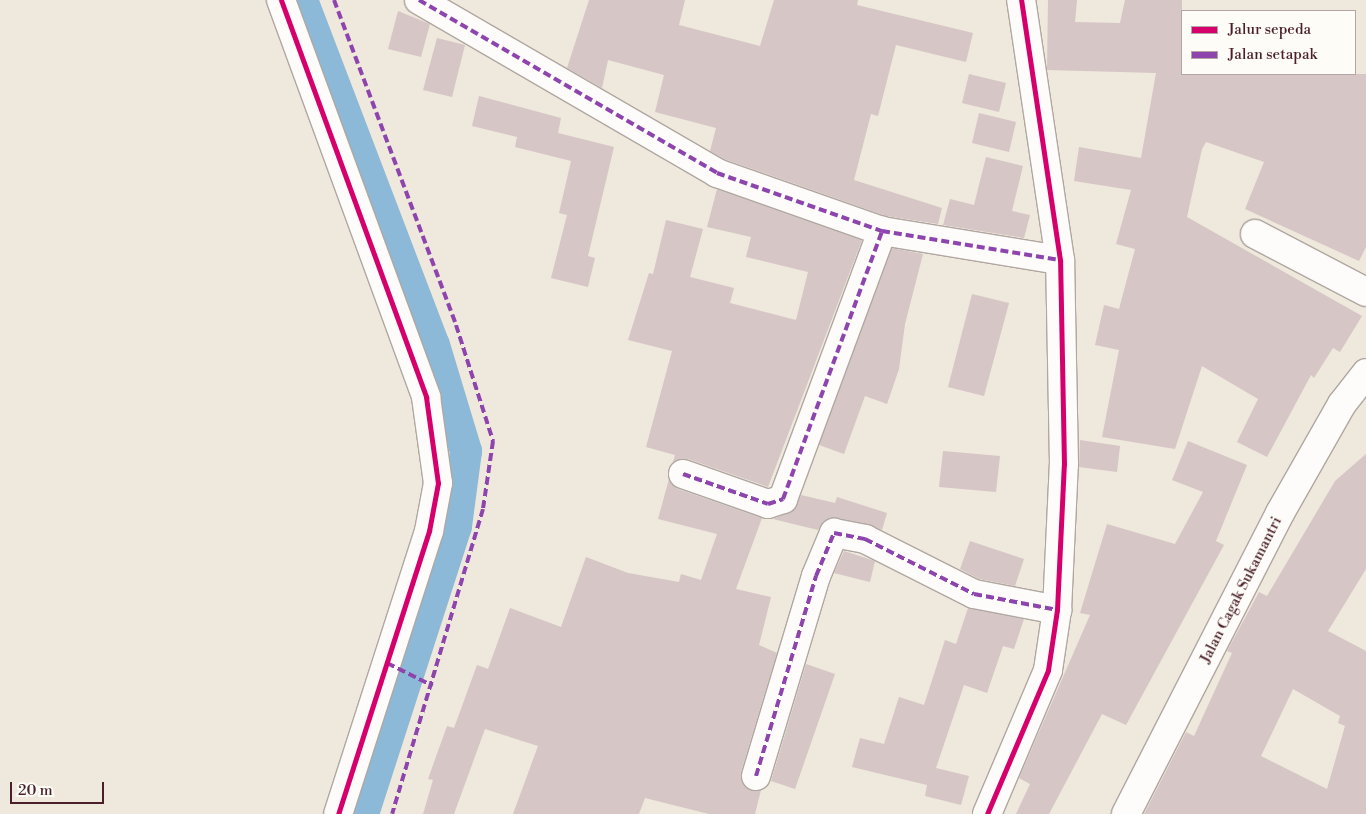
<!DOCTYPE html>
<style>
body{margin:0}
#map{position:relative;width:1366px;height:814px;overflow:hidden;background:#efe8dc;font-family:"Libre Bodoni",serif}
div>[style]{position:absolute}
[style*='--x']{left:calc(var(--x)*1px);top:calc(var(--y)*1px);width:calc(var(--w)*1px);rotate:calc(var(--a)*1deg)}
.canal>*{height:32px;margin:-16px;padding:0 16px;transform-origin:16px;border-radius:16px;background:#8bb9d7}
.building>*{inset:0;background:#d6c6c6}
.roads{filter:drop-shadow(1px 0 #b0a7a1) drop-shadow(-1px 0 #b0a7a1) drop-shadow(0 1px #b0a7a1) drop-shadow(0 -1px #b0a7a1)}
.minor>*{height:28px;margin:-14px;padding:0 14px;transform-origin:14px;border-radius:14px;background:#fdfcfa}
.tertiary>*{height:28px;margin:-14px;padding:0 14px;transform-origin:14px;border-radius:14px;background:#fdfcfa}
.quiet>*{height:4px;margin-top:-2px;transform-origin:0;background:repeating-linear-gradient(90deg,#8e44ad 0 8px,transparent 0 12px)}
.cycleway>*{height:5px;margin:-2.5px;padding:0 2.5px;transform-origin:2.5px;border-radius:2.5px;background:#d6006c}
span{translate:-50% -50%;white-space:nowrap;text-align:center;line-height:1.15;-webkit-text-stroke:4.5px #fdfcf7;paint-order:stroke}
.street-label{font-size:15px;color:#4a1f2b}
.legend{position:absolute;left:1181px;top:10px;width:175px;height:65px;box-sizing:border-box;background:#fdfcf7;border:1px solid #b5a4a5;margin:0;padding:6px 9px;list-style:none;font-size:15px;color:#4a1f2b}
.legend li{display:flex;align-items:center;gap:10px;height:25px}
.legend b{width:25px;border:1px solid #b5a4a5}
.scale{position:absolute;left:10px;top:782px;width:94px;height:22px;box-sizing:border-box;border:2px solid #4a1f2b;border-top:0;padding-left:6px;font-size:15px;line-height:18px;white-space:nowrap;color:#4a1f2b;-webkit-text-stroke:4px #fdfcf7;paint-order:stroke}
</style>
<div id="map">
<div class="canal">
<div style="--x:302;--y:0;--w:369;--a:69.1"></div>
<div style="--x:434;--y:345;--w:111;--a:73.2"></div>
<div style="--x:466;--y:451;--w:76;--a:97.6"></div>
<div style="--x:456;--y:526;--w:303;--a:107.9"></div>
</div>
<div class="building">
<div style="clip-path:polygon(589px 0,685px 0,679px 25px,760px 46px,774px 0,858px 0,857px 5px,973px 33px,966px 62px,896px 45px,878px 116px,871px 114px,854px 180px,942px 208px,938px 224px,886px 216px,724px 159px,710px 151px,716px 128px,655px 112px,664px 75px,608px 60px,602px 88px,567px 68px)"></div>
<div style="clip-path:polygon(1048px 0,1077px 0,1075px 22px,1120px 23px,1125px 0,1182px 0,1182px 74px,1366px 74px,1366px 247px,1359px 261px,1245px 209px,1264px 162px,1206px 142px,1202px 149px,1187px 217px,1362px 316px,1340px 352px,1333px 348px,1314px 378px,1311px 375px,1267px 457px,1237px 442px,1258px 399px,1202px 366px,1175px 449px,1102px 437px,1119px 350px,1095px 345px,1104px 305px,1119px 309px,1135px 249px,1116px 244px,1131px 190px,1074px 181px,1079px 147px,1141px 158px,1156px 73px,1047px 70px)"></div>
<div style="clip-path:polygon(398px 11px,430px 24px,421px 57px,388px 49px)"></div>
<div style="clip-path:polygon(437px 38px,465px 45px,452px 97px,423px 90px)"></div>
<div style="clip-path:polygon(969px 74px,1006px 83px,999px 112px,962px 103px)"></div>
<div style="clip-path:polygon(479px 96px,561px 118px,558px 133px,614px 147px,588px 256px,595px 258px,588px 287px,551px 278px,567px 215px,559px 213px,571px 161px,515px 147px,517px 137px,472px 126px)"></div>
<div style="clip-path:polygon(979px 113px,1016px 122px,1009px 152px,972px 143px)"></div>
<div style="clip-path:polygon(986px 157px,1023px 166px,1012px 211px,1030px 215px,1024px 238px,943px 225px,950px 199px,974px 205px)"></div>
<div style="clip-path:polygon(717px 189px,862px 240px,768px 487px,688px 459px,673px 462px,675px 455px,646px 447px,672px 351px,628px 340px,649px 273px,653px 274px,666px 220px,703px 229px,690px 277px,734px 288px,730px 303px,796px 320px,808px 272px,746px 257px,751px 237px,707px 227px)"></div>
<div style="clip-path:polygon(892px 248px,923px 254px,905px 324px,899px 369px,887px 404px,865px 396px,844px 454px,819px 445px)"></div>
<div style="clip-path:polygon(972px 294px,1009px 303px,984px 396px,948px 387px)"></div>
<div style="clip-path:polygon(1080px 440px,1120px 446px,1117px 472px,1079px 467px)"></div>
<div style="clip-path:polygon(1188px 441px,1247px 465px,1216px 541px,1224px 545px,1126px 725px,1102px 714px,1049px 814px,1016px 814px,1030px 784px,1019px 778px,1090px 615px,1080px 613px,1107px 524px,1175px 544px,1203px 492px,1172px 480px)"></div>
<div style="clip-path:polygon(943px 451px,1000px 456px,996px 492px,939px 487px)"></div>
<div style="clip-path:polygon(evenodd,1366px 454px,1366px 569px,1328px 631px,1366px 651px,1366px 814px,1144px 814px,1186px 732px,1194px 736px,1232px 653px,1227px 651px,1259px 592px,1267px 596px,1335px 481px,1366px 454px,1293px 689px,1340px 716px,1338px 723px,1345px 726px,1327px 789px,1261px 756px,1293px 689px)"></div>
<div style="clip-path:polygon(669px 479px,678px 489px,762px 518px,736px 589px,771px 597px,759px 645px,777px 653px,741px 772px,745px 787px,761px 790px,755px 814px,709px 814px,645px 798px,639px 814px,513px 814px,538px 746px,485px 729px,454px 814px,423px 814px,433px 780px,428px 779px,447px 726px,454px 728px,477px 665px,488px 669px,510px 608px,561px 627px,586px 557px,628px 573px,679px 582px,681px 574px,701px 580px,717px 534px,658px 519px)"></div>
<div style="clip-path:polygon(801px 495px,835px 503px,837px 497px,887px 513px,882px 530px,837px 518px,824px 521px,818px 530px,773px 519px,794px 510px)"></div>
<div style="clip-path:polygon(970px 541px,1024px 559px,1015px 586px,979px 579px,960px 569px)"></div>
<div style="clip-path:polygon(844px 551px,875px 561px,870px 582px,834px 573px)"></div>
<div style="clip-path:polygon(968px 608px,1024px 619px,1014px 649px,1003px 646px,987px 693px,964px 685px,936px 768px,969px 776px,961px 805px,925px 796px,927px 785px,852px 767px,860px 738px,884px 744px,899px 697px,924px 705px,945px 640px,956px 644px)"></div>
<div style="clip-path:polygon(806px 664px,835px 674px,795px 789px,771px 781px)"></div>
</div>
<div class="roads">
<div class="minor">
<div style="--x:281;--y:0;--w:423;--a:69.9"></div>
<div style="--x:426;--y:397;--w:87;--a:82.1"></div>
<div style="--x:438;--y:483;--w:49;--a:100.6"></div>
<div style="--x:429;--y:531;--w:297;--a:107.8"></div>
<div style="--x:419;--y:0;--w:345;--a:30.1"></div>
<div style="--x:717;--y:173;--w:175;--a:19.4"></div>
<div style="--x:882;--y:231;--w:180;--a:9.3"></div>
<div style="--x:1255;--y:234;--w:125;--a:27.6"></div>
<div style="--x:683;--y:474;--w:90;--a:19.4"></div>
<div style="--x:768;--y:504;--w:16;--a:-18"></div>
<div style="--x:783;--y:499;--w:286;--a:-69.7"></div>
<div style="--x:756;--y:776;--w:209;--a:-73.3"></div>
<div style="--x:816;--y:576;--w:47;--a:-67.3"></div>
<div style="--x:834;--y:533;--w:32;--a:11"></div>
<div style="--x:865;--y:539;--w:122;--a:26.8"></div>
<div style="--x:974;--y:594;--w:85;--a:10.9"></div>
<div style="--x:987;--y:814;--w:156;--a:-67"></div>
<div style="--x:1048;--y:670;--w:61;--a:-81.5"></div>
<div style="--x:1057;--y:610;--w:146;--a:-87.3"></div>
<div style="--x:1064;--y:464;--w:204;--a:-91.1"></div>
<div style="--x:1060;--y:260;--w:263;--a:-98.5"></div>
</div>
<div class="tertiary">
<div style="--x:1126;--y:814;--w:338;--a:-62.9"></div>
<div style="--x:1280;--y:513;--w:125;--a:-60.4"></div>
<div style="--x:1342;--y:404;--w:39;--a:-52"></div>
</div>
</div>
<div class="quiet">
<div style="--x:334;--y:0;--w:347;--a:69.4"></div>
<div style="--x:456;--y:325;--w:122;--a:72.3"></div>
<div style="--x:493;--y:441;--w:69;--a:98.4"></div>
<div style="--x:483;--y:509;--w:318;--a:106.6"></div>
<div style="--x:419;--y:0;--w:345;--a:30.1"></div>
<div style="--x:717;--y:173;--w:175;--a:19.4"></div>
<div style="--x:882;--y:231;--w:180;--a:9.3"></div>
<div style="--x:683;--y:474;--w:90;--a:19.4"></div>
<div style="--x:768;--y:504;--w:16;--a:-18"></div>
<div style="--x:783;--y:499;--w:286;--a:-69.7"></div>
<div style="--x:387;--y:663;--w:51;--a:26.6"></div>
<div style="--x:756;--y:776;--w:209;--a:-73.3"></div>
<div style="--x:816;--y:576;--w:47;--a:-67.3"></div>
<div style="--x:834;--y:533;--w:32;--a:11"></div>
<div style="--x:865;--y:539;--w:122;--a:26.8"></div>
<div style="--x:974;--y:594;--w:85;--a:10.9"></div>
</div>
<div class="cycleway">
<div style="--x:281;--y:0;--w:423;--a:69.9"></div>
<div style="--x:426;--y:397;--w:87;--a:82.1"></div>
<div style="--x:438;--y:483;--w:49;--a:100.6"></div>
<div style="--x:429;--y:531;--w:297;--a:107.8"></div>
<div style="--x:987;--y:814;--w:156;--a:-67"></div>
<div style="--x:1048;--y:670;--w:61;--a:-81.5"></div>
<div style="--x:1057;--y:610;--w:146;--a:-87.3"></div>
<div style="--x:1064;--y:464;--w:204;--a:-91.1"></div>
<div style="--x:1060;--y:260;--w:263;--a:-98.5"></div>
</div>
<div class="street-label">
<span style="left:1241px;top:590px;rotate:-63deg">Jalan Cagak Sukamantri</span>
</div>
<ul class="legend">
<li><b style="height:6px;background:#d6006c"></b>Jalur sepeda</li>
<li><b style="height:6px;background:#8e44ad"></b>Jalan setapak</li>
</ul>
<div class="scale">20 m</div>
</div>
